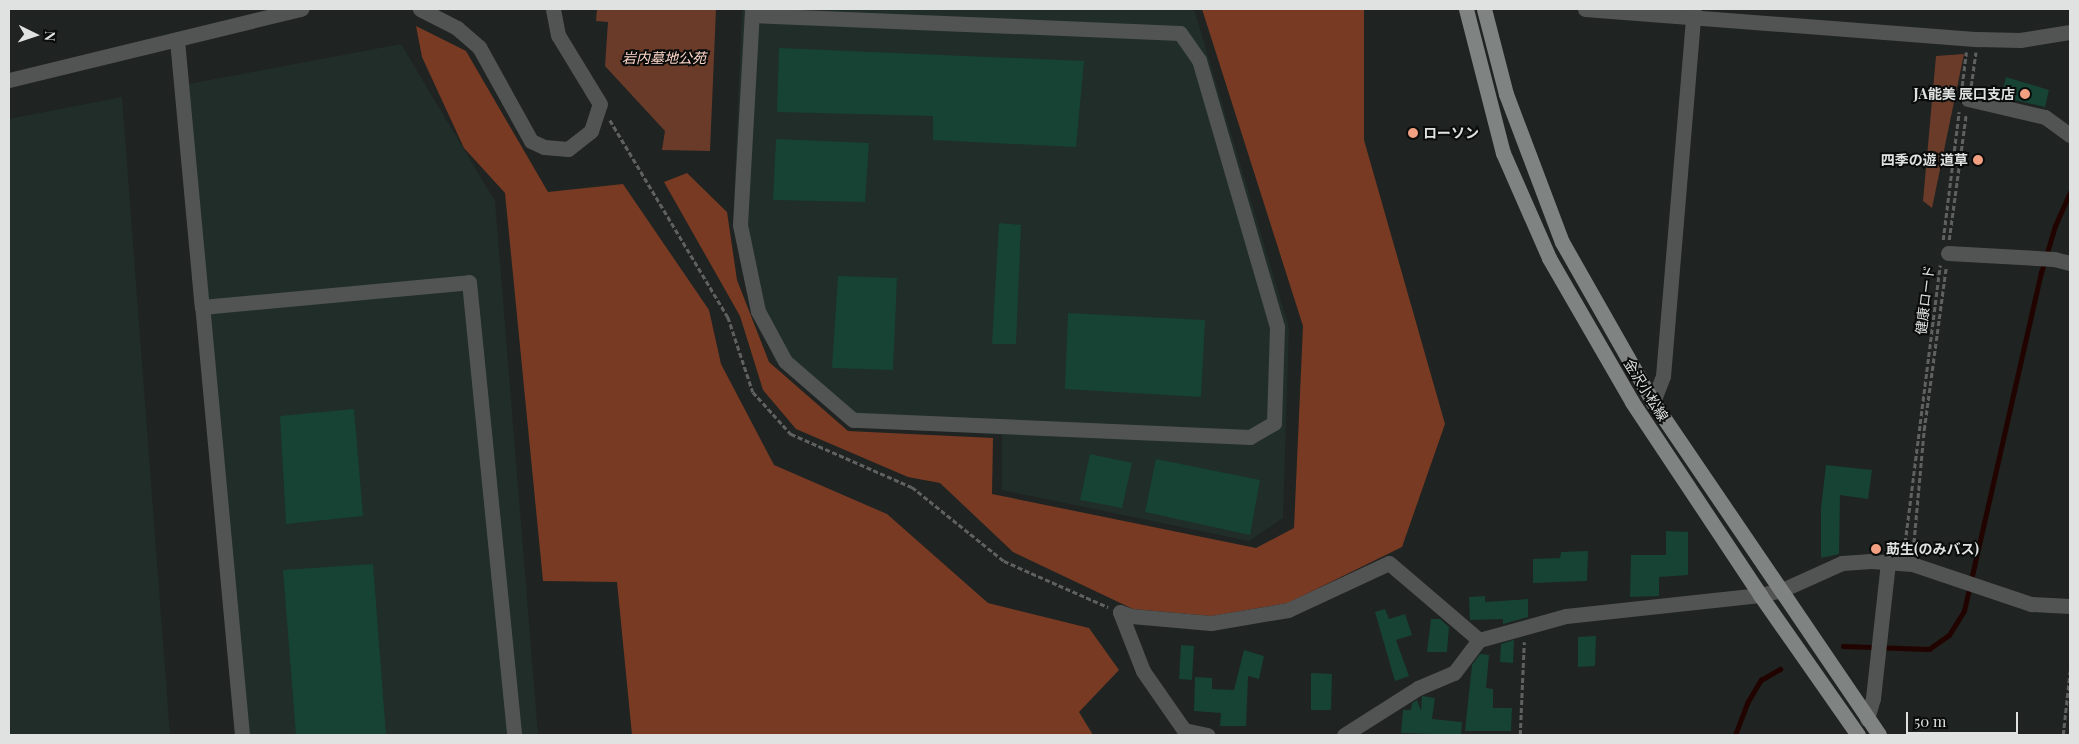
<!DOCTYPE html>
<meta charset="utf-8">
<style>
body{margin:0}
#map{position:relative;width:2079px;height:744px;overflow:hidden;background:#1f2321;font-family:"Playfair Display","Noto Sans JP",serif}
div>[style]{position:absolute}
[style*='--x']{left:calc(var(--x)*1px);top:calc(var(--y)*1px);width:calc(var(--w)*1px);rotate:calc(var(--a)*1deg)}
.built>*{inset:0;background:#212d28}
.green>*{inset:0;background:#6b3b2a}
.forest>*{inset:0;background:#783a23}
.stream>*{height:4.5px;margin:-2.25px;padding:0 2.25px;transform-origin:2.25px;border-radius:2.25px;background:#210400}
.building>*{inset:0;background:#164333}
.path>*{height:2.5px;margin-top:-1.25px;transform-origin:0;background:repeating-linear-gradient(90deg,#5e615f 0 5px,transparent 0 7.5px)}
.minor>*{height:15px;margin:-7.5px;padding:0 7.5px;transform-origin:7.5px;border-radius:7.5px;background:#515452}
.major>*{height:15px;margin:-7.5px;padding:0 7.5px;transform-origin:7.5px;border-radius:7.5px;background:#7f8482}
.dots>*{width:14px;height:14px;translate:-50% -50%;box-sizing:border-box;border:2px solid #0a0c0b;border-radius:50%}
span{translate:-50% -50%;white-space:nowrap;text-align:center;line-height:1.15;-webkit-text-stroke:4px #0a0c0b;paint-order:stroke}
.park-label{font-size:14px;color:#fdd5c7;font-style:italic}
.poi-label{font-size:14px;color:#dfe2e0;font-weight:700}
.right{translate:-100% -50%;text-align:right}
.left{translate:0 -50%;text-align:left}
.street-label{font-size:14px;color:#dfe2e0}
.frame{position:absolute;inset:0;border:10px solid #dfe2e0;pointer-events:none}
.north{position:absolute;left:10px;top:10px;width:50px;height:50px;-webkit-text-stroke:4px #0a0c0b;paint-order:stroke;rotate:94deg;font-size:14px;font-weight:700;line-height:20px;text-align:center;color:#dfe2e0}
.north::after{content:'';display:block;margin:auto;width:18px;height:22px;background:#dfe2e0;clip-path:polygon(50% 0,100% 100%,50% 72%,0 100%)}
.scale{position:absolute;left:1906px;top:712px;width:112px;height:22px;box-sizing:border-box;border:2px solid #dfe2e0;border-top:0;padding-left:6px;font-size:15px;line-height:18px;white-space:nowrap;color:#dfe2e0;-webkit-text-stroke:4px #0a0c0b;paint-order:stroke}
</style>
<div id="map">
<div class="built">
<div style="clip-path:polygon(742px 9px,1194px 9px,1289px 328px,1283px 518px,1249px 541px,1002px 490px,1002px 435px,850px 424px,775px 361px,742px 272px,733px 222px)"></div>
<div style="clip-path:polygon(401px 44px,495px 201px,538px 735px,237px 735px,178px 86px)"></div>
<div style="clip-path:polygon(122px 97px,170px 735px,9px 735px,9px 119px)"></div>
</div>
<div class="green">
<div style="clip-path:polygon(597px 9px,716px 9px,710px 151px,662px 150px,665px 131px,605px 66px,608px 22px,596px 21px)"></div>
<div style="clip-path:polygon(1964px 54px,1932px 208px,1923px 201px,1936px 56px)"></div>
</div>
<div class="forest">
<div style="clip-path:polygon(1202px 9px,1364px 9px,1364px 140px,1445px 424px,1402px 547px,1288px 603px,1211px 616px,1133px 609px,1013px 552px,940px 483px,908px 477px,796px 429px,763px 390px,740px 316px,664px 182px,687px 173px,727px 212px,737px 280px,769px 362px,848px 431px,993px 438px,992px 494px,1256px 548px,1294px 528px,1303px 326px)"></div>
<div style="clip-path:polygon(416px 26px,466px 51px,548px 192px,623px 184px,709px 310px,721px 364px,774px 465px,887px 514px,988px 603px,1089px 628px,1119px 670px,1079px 712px,1093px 735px,632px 735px,617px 582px,543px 581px,505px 193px,464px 148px,422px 57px)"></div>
</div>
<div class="stream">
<div style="--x:1843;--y:646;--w:86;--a:2"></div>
<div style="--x:1929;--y:649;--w:24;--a:-35"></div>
<div style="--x:1949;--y:635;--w:28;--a:-58"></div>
<div style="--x:1964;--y:611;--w:347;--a:-77.2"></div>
<div style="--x:2041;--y:273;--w:49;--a:-73.4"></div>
<div style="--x:2055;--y:226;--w:36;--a:-66"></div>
<div style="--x:1735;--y:735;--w:34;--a:-69"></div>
<div style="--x:1747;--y:703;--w:27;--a:-59"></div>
<div style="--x:1761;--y:680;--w:22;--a:-30"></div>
</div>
<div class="building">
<div style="clip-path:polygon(779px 48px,1084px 61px,1076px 147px,933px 140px,933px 116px,777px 112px)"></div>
<div style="clip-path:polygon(2006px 77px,2049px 90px,2045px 107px,2001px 97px)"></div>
<div style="clip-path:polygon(776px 139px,869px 143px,865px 202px,773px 200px)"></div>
<div style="clip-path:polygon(999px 223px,1021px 225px,1016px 344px,992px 344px)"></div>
<div style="clip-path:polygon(838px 276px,897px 278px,893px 370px,832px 368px)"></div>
<div style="clip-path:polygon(1068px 313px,1205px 320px,1201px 397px,1065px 389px)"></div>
<div style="clip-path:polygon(354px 409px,363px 516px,286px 524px,280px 416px)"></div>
<div style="clip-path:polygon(1090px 454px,1132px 463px,1122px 508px,1080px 500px)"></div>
<div style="clip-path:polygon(1156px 459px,1260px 480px,1250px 535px,1145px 512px)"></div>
<div style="clip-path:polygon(1826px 465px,1872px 470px,1868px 499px,1840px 495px,1839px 554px,1821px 558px,1821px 508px)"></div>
<div style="clip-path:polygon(1666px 531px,1688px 532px,1688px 575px,1659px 577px,1659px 596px,1630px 597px,1631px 555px,1666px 555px)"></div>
<div style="clip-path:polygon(1588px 551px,1587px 581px,1533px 583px,1533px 559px,1560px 558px,1561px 552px)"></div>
<div style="clip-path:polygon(373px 564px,386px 735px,296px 735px,283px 570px)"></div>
<div style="clip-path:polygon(1485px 596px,1485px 602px,1528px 599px,1528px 617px,1503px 624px,1503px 619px,1470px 620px,1469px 597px)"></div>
<div style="clip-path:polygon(1385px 609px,1389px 619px,1405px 614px,1412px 635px,1396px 640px,1409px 676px,1395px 681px,1375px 612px)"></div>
<div style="clip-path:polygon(1431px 619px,1440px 619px,1449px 627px,1447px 652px,1427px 652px)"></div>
<div style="clip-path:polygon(1596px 636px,1595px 666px,1578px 667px,1578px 637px)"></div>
<div style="clip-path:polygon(1514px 640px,1513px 663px,1500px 662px,1501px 644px)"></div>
<div style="clip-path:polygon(1181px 645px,1194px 646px,1192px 680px,1179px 679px)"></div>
<div style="clip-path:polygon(1244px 650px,1264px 656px,1259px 679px,1248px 676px,1246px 726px,1220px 726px,1221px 713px,1194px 711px,1195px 677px,1212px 678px,1212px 689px,1234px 690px)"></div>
<div style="clip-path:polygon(1480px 654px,1489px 655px,1486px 688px,1493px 689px,1493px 708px,1512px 708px,1511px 731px,1465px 731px,1472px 665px)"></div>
<div style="clip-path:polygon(1311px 673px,1332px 674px,1331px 710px,1311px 710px)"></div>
<div style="clip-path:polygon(1422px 696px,1435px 698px,1432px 719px,1462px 722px,1461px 735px,1401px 733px,1403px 710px,1411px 710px,1412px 703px,1417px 700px,1421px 711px)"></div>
</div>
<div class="path">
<div style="--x:1962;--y:86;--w:34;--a:-83"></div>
<div style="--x:1971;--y:86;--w:34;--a:-82"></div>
<div style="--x:610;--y:120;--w:230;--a:59.1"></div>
<div style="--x:728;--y:317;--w:79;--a:71.6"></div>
<div style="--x:753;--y:392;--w:57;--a:47.9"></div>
<div style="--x:791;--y:434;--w:132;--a:23.7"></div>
<div style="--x:912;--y:487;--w:118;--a:38.8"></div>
<div style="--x:1004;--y:561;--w:114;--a:23.9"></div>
<div style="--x:1943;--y:240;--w:129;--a:-82.9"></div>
<div style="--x:1949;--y:240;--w:127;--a:-82.3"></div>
<div style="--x:1904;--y:550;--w:287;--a:-82.8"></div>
<div style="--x:1913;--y:550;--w:121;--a:-84.8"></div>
<div style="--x:1924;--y:430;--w:163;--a:-82.3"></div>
<div style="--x:1520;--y:735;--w:93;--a:-87.5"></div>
<div style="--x:2063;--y:735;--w:64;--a:-83.8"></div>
</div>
<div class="minor">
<div style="--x:420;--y:9;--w:42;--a:27.2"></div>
<div style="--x:457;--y:28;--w:29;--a:41"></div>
<div style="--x:479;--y:47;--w:107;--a:61"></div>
<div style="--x:531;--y:141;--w:14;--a:25"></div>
<div style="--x:544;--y:147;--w:24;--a:5"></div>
<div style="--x:568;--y:149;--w:29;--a:-38"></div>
<div style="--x:591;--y:131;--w:28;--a:-72"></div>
<div style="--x:600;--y:104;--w:81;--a:-121.3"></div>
<div style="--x:558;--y:35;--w:26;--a:-101"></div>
<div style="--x:1585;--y:9;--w:394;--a:4.4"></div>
<div style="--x:1978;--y:39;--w:42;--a:1.4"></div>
<div style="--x:2020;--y:40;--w:51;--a:-9.1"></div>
<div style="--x:752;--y:15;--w:428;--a:2.4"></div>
<div style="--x:1180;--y:33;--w:33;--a:55"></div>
<div style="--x:1199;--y:60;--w:278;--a:73.7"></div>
<div style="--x:1277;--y:327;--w:96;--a:91.8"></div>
<div style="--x:1274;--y:423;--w:28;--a:150"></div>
<div style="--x:1250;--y:437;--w:397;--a:-177.5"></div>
<div style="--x:853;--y:420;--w:90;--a:-139.1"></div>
<div style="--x:785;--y:361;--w:57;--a:-118.4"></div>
<div style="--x:758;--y:311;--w:88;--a:-101.8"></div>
<div style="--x:740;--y:225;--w:216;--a:-86.8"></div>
<div style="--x:177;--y:40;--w:268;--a:84.7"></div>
<div style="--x:9;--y:80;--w:301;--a:-13.7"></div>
<div style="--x:1968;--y:99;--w:79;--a:13.2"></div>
<div style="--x:2045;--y:117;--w:31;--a:36"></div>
<div style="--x:1948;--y:253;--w:106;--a:3.2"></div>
<div style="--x:2054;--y:259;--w:16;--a:14"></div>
<div style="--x:1653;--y:402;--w:28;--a:-69"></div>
<div style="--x:1663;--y:376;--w:368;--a:-85.2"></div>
<div style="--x:1120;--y:612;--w:12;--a:20"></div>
<div style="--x:1131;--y:616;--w:80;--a:5"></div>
<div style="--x:1211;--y:623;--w:78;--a:-9.6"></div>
<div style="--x:1288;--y:610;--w:111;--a:-25"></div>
<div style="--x:1389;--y:563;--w:118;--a:40.5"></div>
<div style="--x:1479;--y:640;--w:90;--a:-15.4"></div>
<div style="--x:1566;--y:616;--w:195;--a:-6.2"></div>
<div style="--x:1760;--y:595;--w:23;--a:-13"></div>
<div style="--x:1782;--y:590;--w:66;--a:-24.2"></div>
<div style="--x:1842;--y:563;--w:29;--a:-4"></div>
<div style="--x:1871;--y:561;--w:41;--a:4.2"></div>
<div style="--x:1912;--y:564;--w:126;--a:18.6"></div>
<div style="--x:2031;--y:604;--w:39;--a:3"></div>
<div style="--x:1120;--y:612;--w:63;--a:68.7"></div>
<div style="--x:1143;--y:671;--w:72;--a:55.2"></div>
<div style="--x:1184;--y:730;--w:24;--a:12"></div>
<div style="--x:1867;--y:719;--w:22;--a:-74"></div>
<div style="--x:1873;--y:698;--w:136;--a:-83.7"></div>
<div style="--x:242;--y:735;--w:430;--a:-95.3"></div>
<div style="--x:202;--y:307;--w:268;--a:-5.3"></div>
<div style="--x:469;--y:282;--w:455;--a:84.3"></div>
<div style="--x:1344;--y:735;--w:88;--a:-32.4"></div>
<div style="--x:1418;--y:688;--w:39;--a:-23"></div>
<div style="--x:1454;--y:673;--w:41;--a:-52.9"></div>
</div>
<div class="major">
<div style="--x:1466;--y:9;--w:149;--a:75.6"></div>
<div style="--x:1503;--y:153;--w:115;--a:66.3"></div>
<div style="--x:1549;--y:258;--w:166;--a:60"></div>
<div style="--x:1632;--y:402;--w:232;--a:56.4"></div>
<div style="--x:1760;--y:595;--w:171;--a:55"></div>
<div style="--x:1484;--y:9;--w:88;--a:75.5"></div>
<div style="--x:1506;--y:94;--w:158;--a:69.3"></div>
<div style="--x:1562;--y:242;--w:184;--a:60.4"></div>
<div style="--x:1653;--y:402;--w:402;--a:55.8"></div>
</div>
<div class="dots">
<div style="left:2025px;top:94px;background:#f2a081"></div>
<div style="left:1413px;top:133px;background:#f2a081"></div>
<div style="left:1978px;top:160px;background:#f2a081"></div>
<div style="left:1876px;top:549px;background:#f2a081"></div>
</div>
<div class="park-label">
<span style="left:664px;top:58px">岩内墓地公苑</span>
</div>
<div class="poi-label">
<span class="right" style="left:2015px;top:94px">JA能美 辰口支店</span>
<span class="left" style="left:1423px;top:133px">ローソン</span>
<span class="right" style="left:1968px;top:160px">四季の遊 道草</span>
<span class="left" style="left:1886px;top:549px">莇生(のみバス)</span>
</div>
<div class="street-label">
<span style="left:1925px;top:300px;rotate:-83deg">健康ロード</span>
<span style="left:1646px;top:390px;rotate:58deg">金沢小松線</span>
</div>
<div class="frame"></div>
<div class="north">N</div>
<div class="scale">50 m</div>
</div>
